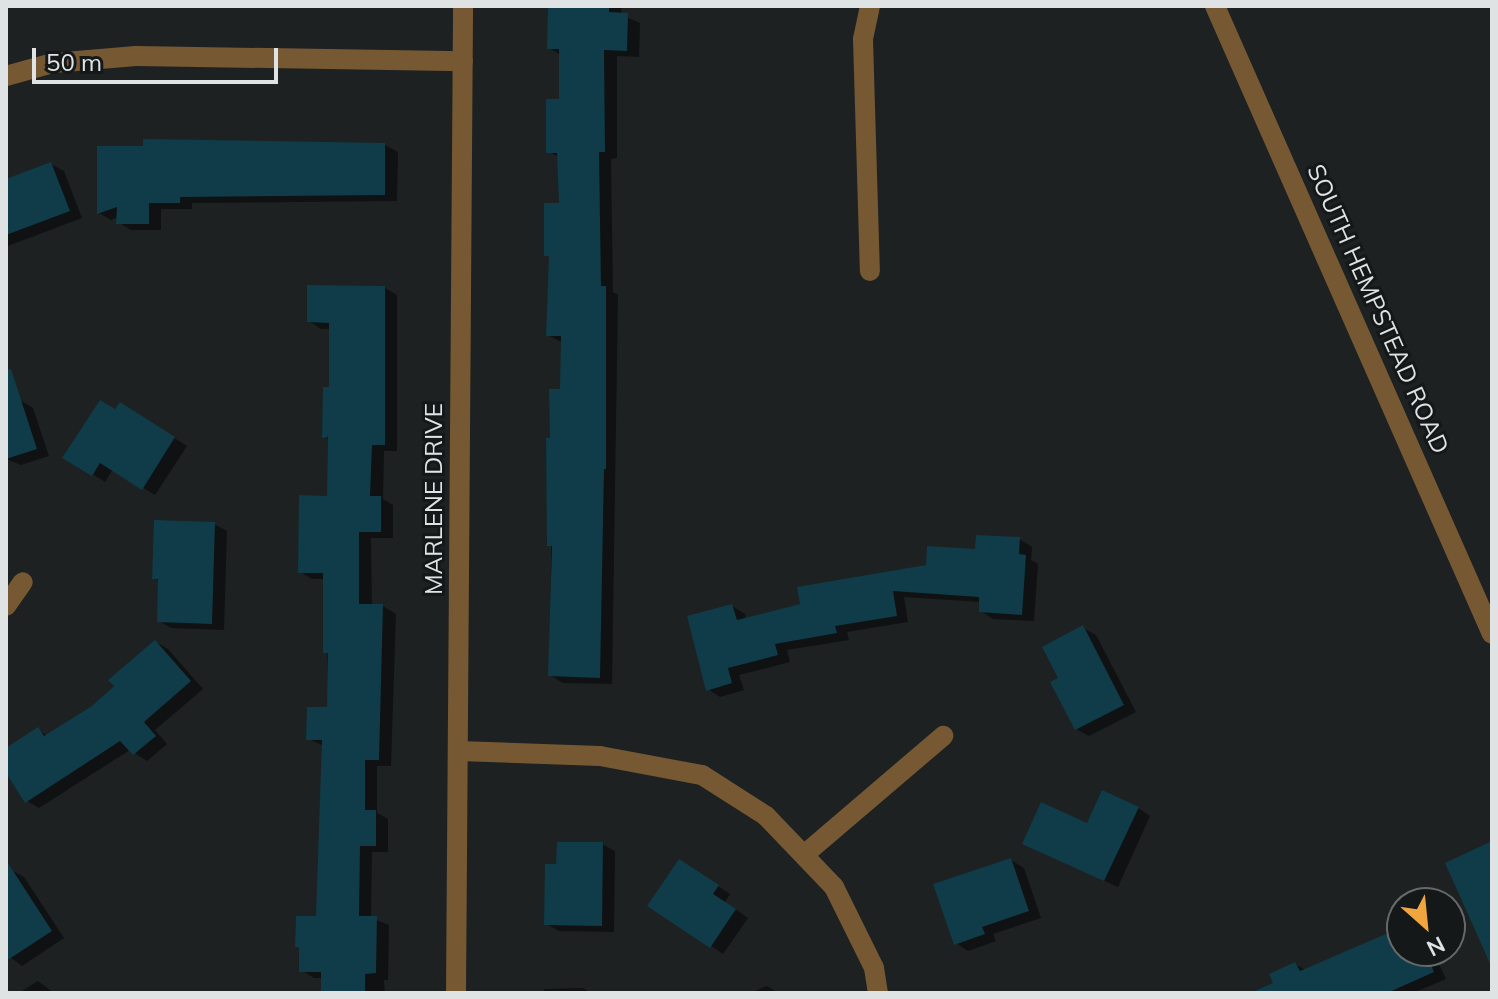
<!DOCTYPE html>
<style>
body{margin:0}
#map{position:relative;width:1498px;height:999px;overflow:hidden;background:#1d2122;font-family:Mulish,sans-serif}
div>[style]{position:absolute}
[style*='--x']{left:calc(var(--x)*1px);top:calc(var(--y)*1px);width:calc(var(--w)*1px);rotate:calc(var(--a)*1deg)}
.shadow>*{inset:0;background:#0007}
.building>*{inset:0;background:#0f3c48}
.minor>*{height:20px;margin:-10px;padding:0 10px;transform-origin:10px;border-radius:10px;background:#765833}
.tertiary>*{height:20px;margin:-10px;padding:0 10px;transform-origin:10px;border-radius:10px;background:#765833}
span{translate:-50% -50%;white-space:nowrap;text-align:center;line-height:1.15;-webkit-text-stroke:6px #141819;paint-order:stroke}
.street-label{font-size:24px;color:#e0e3e4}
.frame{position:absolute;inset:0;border:8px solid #e0e3e4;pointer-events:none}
.north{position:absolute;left:1386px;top:887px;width:80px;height:80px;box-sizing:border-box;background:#141819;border:2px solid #66696a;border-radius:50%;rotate:153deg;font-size:22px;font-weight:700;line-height:32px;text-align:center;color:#e0e3e4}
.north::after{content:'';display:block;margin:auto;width:28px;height:36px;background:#f0a63e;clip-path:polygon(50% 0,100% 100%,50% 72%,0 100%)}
.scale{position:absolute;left:32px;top:48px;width:246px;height:36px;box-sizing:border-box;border:4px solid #e0e3e4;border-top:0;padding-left:10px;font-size:24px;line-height:28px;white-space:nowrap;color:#e0e3e4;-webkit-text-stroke:6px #141819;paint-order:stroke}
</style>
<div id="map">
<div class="shadow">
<div style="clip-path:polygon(549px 6px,622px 6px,621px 15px,640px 23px,639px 57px,617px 56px,617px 158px,611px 159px,613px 292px,618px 295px,612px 684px,563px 683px,550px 675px,552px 440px,562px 391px,561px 342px,548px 335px,551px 257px,546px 255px,561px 205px,560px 158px,548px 151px,561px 101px,561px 55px,549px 48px)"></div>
<div style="clip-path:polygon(385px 145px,398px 152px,397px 201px,192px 203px,192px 209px,161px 209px,161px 230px,131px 230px,118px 222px,118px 217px,111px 220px,99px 213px,145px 148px)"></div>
<div style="clip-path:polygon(51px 164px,64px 171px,82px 218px,8px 246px,6px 181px)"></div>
<div style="clip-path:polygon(385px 288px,397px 295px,397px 451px,384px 451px,383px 499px,393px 505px,393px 538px,371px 538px,372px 606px,383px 606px,396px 614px,391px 766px,377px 766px,377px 813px,388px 819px,388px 852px,372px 852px,371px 918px,389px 925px,388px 980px,384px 980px,385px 993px,323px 993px,323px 978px,314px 978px,301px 970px,301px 948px,297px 946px,318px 918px,324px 746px,309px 739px,329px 709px,325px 579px,312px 579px,300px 572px,329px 498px,330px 440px,324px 436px,331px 389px,331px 329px,321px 329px,309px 321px)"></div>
<div style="clip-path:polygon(20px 400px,33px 408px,49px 456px,21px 465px,6px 459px,6px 405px)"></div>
<div style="clip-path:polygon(116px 411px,133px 412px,187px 446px,155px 495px,113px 469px,105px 482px,65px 457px)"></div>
<div style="clip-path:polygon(214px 524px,227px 531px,224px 630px,171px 628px,159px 621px,160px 581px,154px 578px)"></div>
<div style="clip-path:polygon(1019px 539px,1032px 547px,1031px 560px,1038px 564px,1034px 621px,993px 619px,981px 611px,981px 602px,904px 597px,908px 622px,847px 632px,849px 640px,787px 650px,790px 662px,739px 675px,744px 690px,720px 697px,708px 689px,732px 606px,745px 614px,746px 620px)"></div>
<div style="clip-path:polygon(1083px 628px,1096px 635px,1136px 712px,1089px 736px,1076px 729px,1061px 678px)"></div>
<div style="clip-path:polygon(156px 642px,168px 649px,203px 689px,155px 730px,167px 744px,147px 761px,130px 750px,39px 808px,27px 801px,6px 770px,6px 750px,38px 730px,48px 736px,93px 707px)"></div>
<div style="clip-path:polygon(1138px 808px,1150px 816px,1118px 887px,1037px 850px,1088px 826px)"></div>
<div style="clip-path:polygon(602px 844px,615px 851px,614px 932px,559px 931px,546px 924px,558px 866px)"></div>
<div style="clip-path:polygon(1011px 860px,1024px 868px,1041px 918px,993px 934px,996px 941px,968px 951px,956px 943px)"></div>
<div style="clip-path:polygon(692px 869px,730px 894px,725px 902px,748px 918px,723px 954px,650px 905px)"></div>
<div style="clip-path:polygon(11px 870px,24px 877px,64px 938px,22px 966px,6px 954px,6px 873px)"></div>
<div style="clip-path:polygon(1402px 929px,1402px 951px,1433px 951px,1446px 979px,1413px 993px,1276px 993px,1295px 964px,1307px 971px)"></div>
<div style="clip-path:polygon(38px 981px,54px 993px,19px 993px)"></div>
<div style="clip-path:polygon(767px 986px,779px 993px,750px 993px)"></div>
<div style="clip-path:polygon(583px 988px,591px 993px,544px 993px,544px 989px)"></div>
</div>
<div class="building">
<div style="clip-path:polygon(548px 6px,609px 6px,609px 12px,628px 13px,627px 51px,604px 50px,605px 152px,599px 152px,601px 286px,606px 286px,606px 469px,604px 469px,600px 678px,548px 676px,552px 546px,547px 546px,546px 438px,550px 438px,549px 389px,560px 389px,561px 336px,546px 336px,549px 256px,544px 256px,544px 203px,559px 203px,557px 153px,546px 153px,546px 99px,559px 99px,559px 49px,547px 49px)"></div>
<div style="clip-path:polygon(143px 139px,385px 143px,385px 195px,180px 197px,180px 203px,149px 203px,149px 224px,116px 224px,117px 207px,97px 214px,97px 146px,143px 146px)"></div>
<div style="clip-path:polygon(51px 162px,70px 211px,6px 235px,6px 179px)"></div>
<div style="clip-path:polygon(307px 285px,385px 286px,385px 445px,372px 445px,370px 496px,381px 496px,381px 532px,359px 532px,359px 604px,383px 604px,379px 760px,365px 760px,365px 810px,376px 810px,376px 846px,360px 846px,359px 916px,377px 916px,376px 973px,365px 974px,365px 993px,321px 993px,321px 972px,299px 972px,299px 947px,295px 947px,296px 916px,316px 916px,322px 740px,306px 740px,307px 707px,327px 707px,328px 653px,323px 653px,323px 573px,298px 573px,299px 495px,327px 496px,328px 437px,322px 438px,323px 387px,329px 387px,329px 323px,307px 322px)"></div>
<div style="clip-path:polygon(11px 369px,37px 449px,6px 459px,6px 370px)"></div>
<div style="clip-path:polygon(100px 400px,115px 409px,120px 402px,175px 437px,142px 490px,100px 463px,92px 476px,62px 458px)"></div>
<div style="clip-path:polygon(154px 520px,215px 522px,212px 624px,157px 622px,158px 579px,152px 579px)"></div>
<div style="clip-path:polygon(976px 535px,1020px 537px,1019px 554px,1026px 555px,1022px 615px,979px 612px,979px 597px,893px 591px,897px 616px,835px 626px,837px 633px,775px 644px,778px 655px,728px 668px,732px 683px,706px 691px,687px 616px,732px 604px,737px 620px,800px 604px,797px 587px,926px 565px,927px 546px,975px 549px)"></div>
<div style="clip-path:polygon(1083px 625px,1124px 705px,1075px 730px,1050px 682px,1058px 678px,1042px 647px)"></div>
<div style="clip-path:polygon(155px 640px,191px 681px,144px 722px,156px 736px,133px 755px,120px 741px,25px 803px,6px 773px,6px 748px,38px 727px,44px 736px,92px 706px,114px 686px,108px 680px)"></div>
<div style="clip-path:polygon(1102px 790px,1139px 807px,1104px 881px,1022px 844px,1041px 802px,1087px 823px)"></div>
<div style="clip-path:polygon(1492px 841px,1492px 968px,1445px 863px)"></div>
<div style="clip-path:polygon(557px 842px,603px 842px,602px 926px,544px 925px,545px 864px,556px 864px)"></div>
<div style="clip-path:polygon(1011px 858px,1029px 911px,982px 927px,985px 934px,954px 945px,933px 884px)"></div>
<div style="clip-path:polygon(679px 859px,719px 885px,713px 894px,736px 909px,710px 948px,647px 906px)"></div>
<div style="clip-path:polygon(6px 860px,52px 931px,6px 961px)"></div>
<div style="clip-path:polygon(1402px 927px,1402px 951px,1425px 951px,1434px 972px,1387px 993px,1250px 993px,1273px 983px,1269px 974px,1295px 962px,1300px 971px)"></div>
</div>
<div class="minor">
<div style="--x:870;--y:6;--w:34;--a:102"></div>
<div style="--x:863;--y:39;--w:232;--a:88.3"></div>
<div style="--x:6;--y:76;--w:49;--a:-15.5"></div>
<div style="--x:53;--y:63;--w:83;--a:-4.8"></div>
<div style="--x:136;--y:56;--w:327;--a:0.9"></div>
<div style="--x:6;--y:606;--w:29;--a:-55"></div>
<div style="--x:459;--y:751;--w:141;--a:2"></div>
<div style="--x:600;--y:756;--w:104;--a:10.6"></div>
<div style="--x:702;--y:775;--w:76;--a:32.6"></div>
<div style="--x:766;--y:816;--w:98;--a:46.2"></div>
<div style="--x:834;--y:887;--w:90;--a:63.7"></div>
<div style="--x:874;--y:968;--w:25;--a:81"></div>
<div style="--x:805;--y:854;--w:182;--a:-40.5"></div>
<div style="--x:456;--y:993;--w:987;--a:-89.59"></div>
</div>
<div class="tertiary">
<div style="--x:1215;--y:6;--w:686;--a:66.2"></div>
</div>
<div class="street-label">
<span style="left:1378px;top:309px;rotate:66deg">SOUTH HEMPSTEAD ROAD</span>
<span style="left:434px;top:499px;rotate:-90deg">MARLENE DRIVE</span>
</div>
<div class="frame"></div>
<div class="north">N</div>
<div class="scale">50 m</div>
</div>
